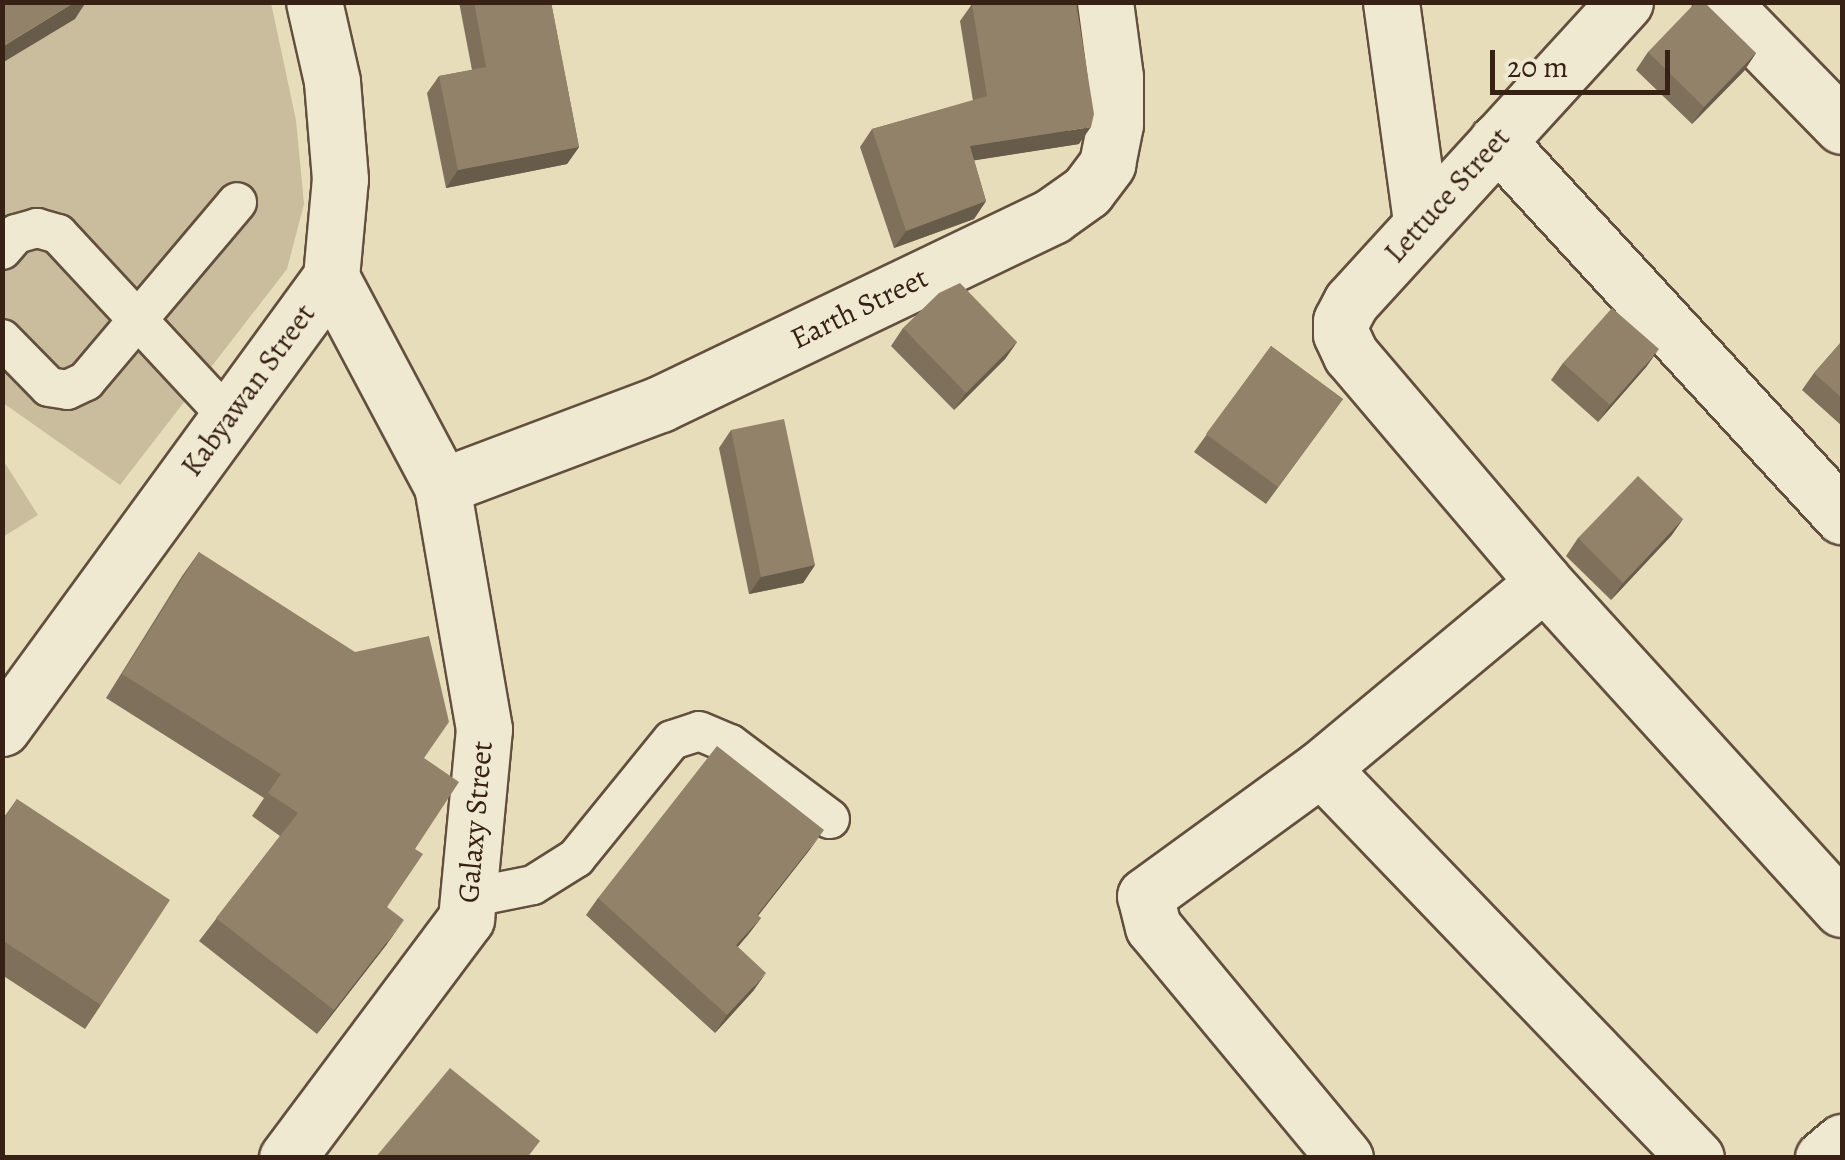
<!DOCTYPE html>
<style>
body{margin:0}
#map{position:relative;width:1845px;height:1160px;overflow:hidden;background:#e7ddba;font-family:Alegreya,serif}
div>[style]{position:absolute}
[style*='--x']{left:calc(var(--x)*1px);top:calc(var(--y)*1px);width:calc(var(--w)*1px);rotate:calc(var(--a)*1deg)}
.green>*{inset:0;background:#c9bd9e}
.roads{filter:drop-shadow(2px 0 #634f3e) drop-shadow(-2px 0 #634f3e) drop-shadow(0 2px #634f3e) drop-shadow(0 -2px #634f3e)}
.service>*{height:38px;margin:-19px;padding:0 19px;transform-origin:19px;border-radius:19px;background:#efe9d2}
.minor>*{height:55px;margin:-27.5px;padding:0 27.5px;transform-origin:27.5px;border-radius:27.5px;background:#efe9d2}
.wall>*{inset:0;background:#7e705b}
.shaded-wall>*{inset:0;background:#675b4a}
.building>*{inset:0;background:#93826a}
span{translate:-50% -50%;white-space:nowrap;text-align:center;line-height:1.15;-webkit-text-stroke:8px #efe9d2;paint-order:stroke}
.street-label{font-size:30px;color:#372014}
.frame{position:absolute;inset:0;border:5px solid #372014;pointer-events:none}
.scale{position:absolute;left:1490px;top:50px;width:180px;height:45px;box-sizing:border-box;border:5px solid #372014;border-top:0;padding-left:12px;font-size:30px;line-height:35px;white-space:nowrap;color:#372014;-webkit-text-stroke:8px #efe9d2;paint-order:stroke}
</style>
<div id="map">
<div class="green">
<div style="clip-path:polygon(3px 3px,271px 3px,296px 120px,304px 204px,287px 269px,120px 485px,3px 403px)"></div>
<div style="clip-path:polygon(3px 460px,38px 515px,3px 537px,2px 537px)"></div>
</div>
<div class="roads">
<div class="service">
<div style="--x:2;--y:250;--w:21;--a:-49"></div>
<div style="--x:16;--y:234;--w:22;--a:-16"></div>
<div style="--x:37;--y:228;--w:22;--a:16"></div>
<div style="--x:58;--y:234;--w:250;--a:47.1"></div>
<div style="--x:2;--y:339;--w:67;--a:45.6"></div>
<div style="--x:49;--y:387;--w:18;--a:9"></div>
<div style="--x:67;--y:390;--w:21;--a:-25"></div>
<div style="--x:86;--y:381;--w:234;--a:-49.8"></div>
<div style="--x:468;--y:898;--w:66;--a:-11.3"></div>
<div style="--x:533;--y:885;--w:51;--a:-32.1"></div>
<div style="--x:576;--y:858;--w:152;--a:-50.9"></div>
<div style="--x:672;--y:740;--w:28;--a:-18"></div>
<div style="--x:699;--y:731;--w:34;--a:23"></div>
<div style="--x:730;--y:744;--w:125;--a:36.9"></div>
</div>
<div class="minor">
<div style="--x:1391;--y:2;--w:222;--a:82.2"></div>
<div style="--x:1625;--y:2;--w:406;--a:132.4"></div>
<div style="--x:1351;--y:302;--w:21;--a:118"></div>
<div style="--x:1341;--y:321;--w:13;--a:90"></div>
<div style="--x:1341;--y:334;--w:23;--a:65"></div>
<div style="--x:1351;--y:355;--w:298;--a:49.6"></div>
<div style="--x:1544;--y:582;--w:442;--a:47.7"></div>
<div style="--x:1721;--y:2;--w:173;--a:45.7"></div>
<div style="--x:1497;--y:141;--w:510;--a:47.39"></div>
<div style="--x:442;--y:486;--w:233;--a:-20.6"></div>
<div style="--x:660;--y:404;--w:435;--a:-25.6"></div>
<div style="--x:1052;--y:216;--w:43;--a:-35.5"></div>
<div style="--x:1087;--y:191;--w:34;--a:-53"></div>
<div style="--x:1107;--y:164;--w:41;--a:-78.7"></div>
<div style="--x:1115;--y:124;--w:47;--a:-90"></div>
<div style="--x:1115;--y:77;--w:76;--a:-97.6"></div>
<div style="--x:2;--y:728;--w:558;--a:-53.89"></div>
<div style="--x:331;--y:277;--w:98;--a:-84.8"></div>
<div style="--x:340;--y:179;--w:98;--a:-94.7"></div>
<div style="--x:332;--y:81;--w:81;--a:-102.8"></div>
<div style="--x:1321;--y:768;--w:541;--a:46.12"></div>
<div style="--x:287;--y:1158;--w:299;--a:-53.2"></div>
<div style="--x:466;--y:919;--w:191;--a:-84.6"></div>
<div style="--x:484;--y:729;--w:247;--a:-99.8"></div>
<div style="--x:442;--y:486;--w:237;--a:-118"></div>
<div style="--x:1345;--y:1158;--w:300;--a:-129.7"></div>
<div style="--x:1153;--y:927;--w:32;--a:-104"></div>
<div style="--x:1145;--y:896;--w:218;--a:-36"></div>
<div style="--x:1321;--y:768;--w:290;--a:-39.8"></div>
<div style="--x:1823;--y:1158;--w:25;--a:-40"></div>
</div>
</div>
<div class="wall">
<div style="clip-path:polygon(459px 2px,551px 2px,579px 147px,567px 164px,446px 188px,427px 93px,439px 76px,472px 70px)"></div>
<div style="clip-path:polygon(972px 4px,1079px 144px,974px 160px,986px 201px,974px 219px,894px 248px,860px 147px,872px 129px,973px 101px,960px 21px)"></div>
<div style="clip-path:polygon(1648px 52px,1756px 53px,1744px 71px,1692px 124px,1636px 70px)"></div>
<div style="clip-path:polygon(903px 328px,1017px 342px,1005px 359px,954px 410px,891px 346px)"></div>
<div style="clip-path:polygon(1842px 341px,1842px 426px,1802px 390px,1814px 373px)"></div>
<div style="clip-path:polygon(1271px 346px,1343px 399px,1266px 504px,1194px 452px)"></div>
<div style="clip-path:polygon(1563px 363px,1647px 366px,1598px 422px,1551px 380px)"></div>
<div style="clip-path:polygon(731px 430px,815px 565px,803px 583px,749px 594px,719px 448px)"></div>
<div style="clip-path:polygon(1683px 519px,1671px 536px,1611px 600px,1566px 556px,1578px 538px)"></div>
<div style="clip-path:polygon(199px 552px,424px 758px,415px 849px,387px 907px,387px 944px,317px 1034px,199px 941px,280px 836px,252px 816px,264px 798px,106px 698px,182px 576px)"></div>
<div style="clip-path:polygon(17px 799px,101px 1005px,85px 1029px,2px 975px,2px 820px)"></div>
<div style="clip-path:polygon(811px 848px,758px 916px,761px 918px,738px 947px,754px 990px,715px 1033px,586px 915px,598px 898px)"></div>
</div>
<div class="shaded-wall">
<div style="clip-path:polygon(75px 2px,86px 2px,75px 19px,2px 63px,2px 47px)"></div>
<div style="clip-path:polygon(1756px 53px,1744px 71px,1692px 124px,1704px 107px)"></div>
<div style="clip-path:polygon(1091px 127px,1079px 144px,958px 163px,970px 146px)"></div>
<div style="clip-path:polygon(579px 147px,567px 164px,446px 188px,458px 170px)"></div>
<div style="clip-path:polygon(986px 201px,974px 219px,894px 248px,906px 231px)"></div>
<div style="clip-path:polygon(1017px 342px,1005px 359px,954px 410px,966px 393px)"></div>
<div style="clip-path:polygon(1659px 349px,1647px 366px,1598px 422px,1610px 405px)"></div>
<div style="clip-path:polygon(1683px 519px,1671px 536px,1611px 600px,1623px 583px)"></div>
<div style="clip-path:polygon(815px 565px,803px 583px,749px 594px,761px 577px)"></div>
<div style="clip-path:polygon(824px 830px,811px 848px,745px 932px,757px 915px)"></div>
<div style="clip-path:polygon(761px 918px,748px 935px,724px 962px,736px 945px)"></div>
<div style="clip-path:polygon(404px 920px,387px 944px,317px 1034px,334px 1010px)"></div>
<div style="clip-path:polygon(766px 973px,754px 990px,715px 1033px,727px 1015px)"></div>
</div>
<div class="building">
<div style="clip-path:polygon(2px 2px,75px 2px,2px 47px)"></div>
<div style="clip-path:polygon(474px 2px,551px 2px,579px 147px,458px 170px,439px 76px,486px 67px)"></div>
<div style="clip-path:polygon(981px 2px,1076px 2px,1094px 114px,1091px 127px,970px 146px,986px 201px,906px 231px,872px 129px,987px 96px,972px 4px)"></div>
<div style="clip-path:polygon(1696px 2px,1704px 2px,1756px 53px,1704px 107px,1648px 52px)"></div>
<div style="clip-path:polygon(960px 283px,1017px 342px,966px 393px,903px 328px,939px 293px)"></div>
<div style="clip-path:polygon(1612px 308px,1659px 349px,1610px 405px,1563px 363px)"></div>
<div style="clip-path:polygon(1842px 341px,1842px 398px,1814px 373px)"></div>
<div style="clip-path:polygon(1271px 346px,1343px 399px,1278px 487px,1206px 434px)"></div>
<div style="clip-path:polygon(784px 419px,815px 565px,761px 577px,731px 430px)"></div>
<div style="clip-path:polygon(1638px 476px,1683px 519px,1623px 583px,1578px 538px)"></div>
<div style="clip-path:polygon(199px 552px,355px 652px,429px 636px,449px 722px,424px 758px,459px 782px,415px 849px,423px 854px,387px 907px,404px 920px,334px 1010px,216px 918px,298px 813px,268px 793px,281px 774px,122px 674px)"></div>
<div style="clip-path:polygon(717px 746px,824px 830px,757px 915px,761px 918px,736px 945px,766px 973px,727px 1015px,598px 898px)"></div>
<div style="clip-path:polygon(17px 799px,170px 900px,101px 1005px,2px 940px,2px 822px)"></div>
<div style="clip-path:polygon(450px 1068px,540px 1141px,527px 1158px,375px 1158px)"></div>
</div>
<div class="street-label">
<span style="left:1447px;top:195px;rotate:-48deg">Lettuce Street</span>
<span style="left:859px;top:308px;rotate:-26deg">Earth Street</span>
<span style="left:248px;top:390px;rotate:-54deg">Kabyawan Street</span>
<span style="left:475px;top:822px;rotate:-85deg">Galaxy Street</span>
</div>
<div class="frame"></div>
<div class="scale">20 m</div>
</div>
